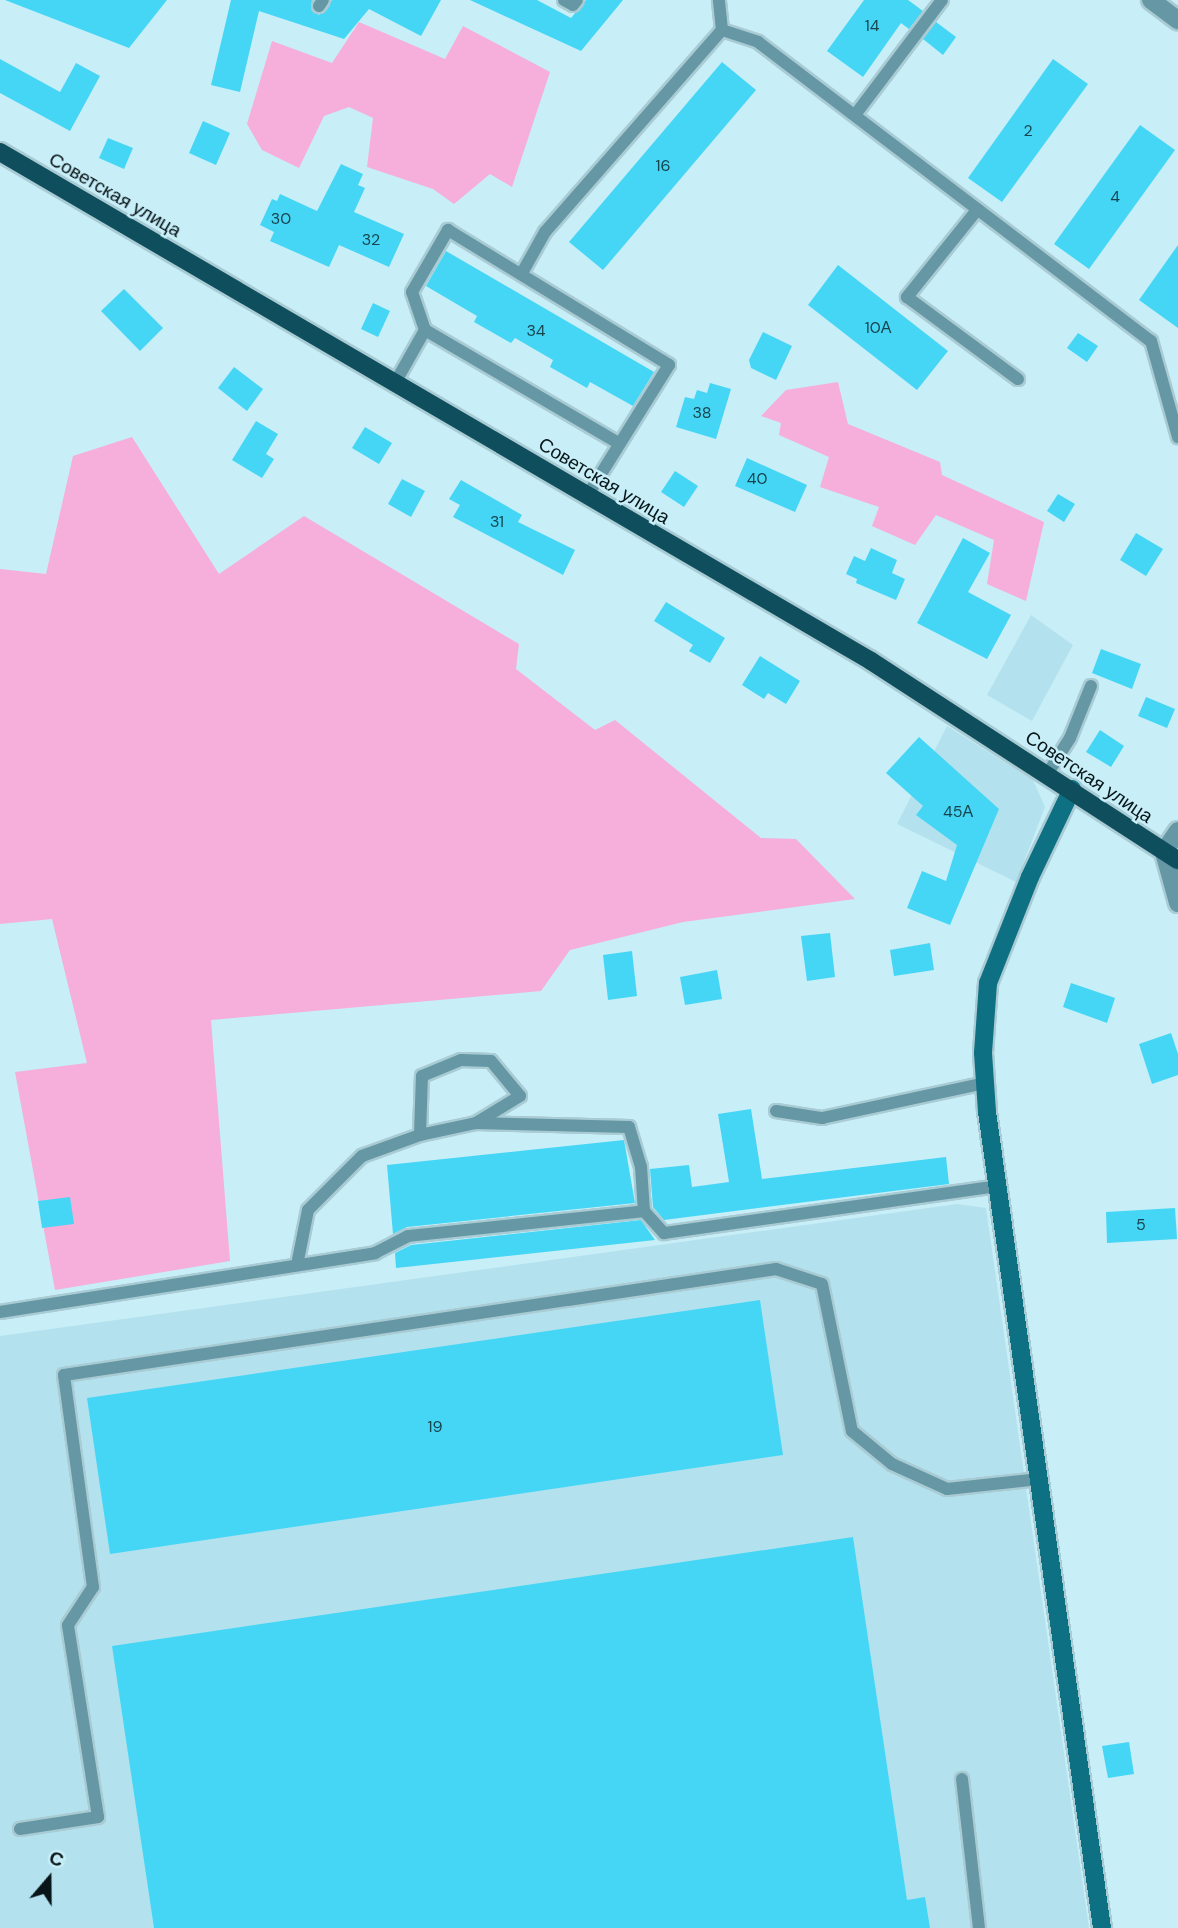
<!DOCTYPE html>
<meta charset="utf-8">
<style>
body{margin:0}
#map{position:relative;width:1178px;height:1928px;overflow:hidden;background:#c8eef8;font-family:"DM Sans",sans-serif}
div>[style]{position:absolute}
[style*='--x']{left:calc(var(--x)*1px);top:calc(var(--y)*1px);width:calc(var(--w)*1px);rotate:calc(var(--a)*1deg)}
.built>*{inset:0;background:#b3e2ee}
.green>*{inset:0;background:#f6aeda}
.building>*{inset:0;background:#46d6f5}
.roads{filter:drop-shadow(2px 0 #a9cbd4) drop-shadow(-2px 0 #a9cbd4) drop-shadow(0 2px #a9cbd4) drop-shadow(0 -2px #a9cbd4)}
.lane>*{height:12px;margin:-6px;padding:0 6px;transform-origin:6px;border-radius:6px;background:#6597a4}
.street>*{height:18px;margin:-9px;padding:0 9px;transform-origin:9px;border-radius:9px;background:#6597a4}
.secondary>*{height:18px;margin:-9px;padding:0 9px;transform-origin:9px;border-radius:9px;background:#0e7083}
.primary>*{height:18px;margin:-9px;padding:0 9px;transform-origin:9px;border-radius:9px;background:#0f4f5d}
span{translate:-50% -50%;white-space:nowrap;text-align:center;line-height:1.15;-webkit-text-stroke:5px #c8eef8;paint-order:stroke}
.number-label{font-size:16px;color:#17454f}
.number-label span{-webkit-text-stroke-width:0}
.street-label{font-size:19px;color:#071518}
.north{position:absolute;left:14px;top:1844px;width:70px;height:70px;-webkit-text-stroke:5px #c8eef8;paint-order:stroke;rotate:20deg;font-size:19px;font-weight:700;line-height:28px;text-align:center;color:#071518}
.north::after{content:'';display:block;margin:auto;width:24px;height:32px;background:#071518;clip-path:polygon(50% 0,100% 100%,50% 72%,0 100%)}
</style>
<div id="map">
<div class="built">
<div style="clip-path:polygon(1031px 615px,1073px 645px,1032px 721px,987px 695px)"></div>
<div style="clip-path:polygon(947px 726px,1033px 780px,1045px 807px,1016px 882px,897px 824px)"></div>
<div style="clip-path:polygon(957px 1204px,986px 1208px,1089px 1928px,0 1928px,0 1336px)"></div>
</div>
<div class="green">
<div style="clip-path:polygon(359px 22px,445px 59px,463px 26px,550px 72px,512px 187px,490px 174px,454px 204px,433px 189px,367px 167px,373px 118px,349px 107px,324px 116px,299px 168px,262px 150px,247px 124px,272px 41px,332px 63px)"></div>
<div style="clip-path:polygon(838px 382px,848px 424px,940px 462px,942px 475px,1044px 522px,1026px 601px,987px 584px,994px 540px,936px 515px,915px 545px,872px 526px,879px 507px,820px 487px,829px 457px,779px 435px,781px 423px,761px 416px,786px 390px)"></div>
<div style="clip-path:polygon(132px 437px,219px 574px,304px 516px,519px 644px,516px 669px,595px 730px,615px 720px,761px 838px,796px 839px,855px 899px,683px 922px,570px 950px,541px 991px,211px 1020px,230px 1261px,55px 1290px,15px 1072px,87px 1063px,52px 919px,0 924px,0 569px,46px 574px,73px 456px)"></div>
</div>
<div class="building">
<div style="clip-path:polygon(5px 0,167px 0,129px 48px)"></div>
<div style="clip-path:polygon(231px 0,312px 0,311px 9px,319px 15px,332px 0,441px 0,421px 36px,369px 9px,344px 39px,259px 11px,240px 92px,211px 85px)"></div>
<div style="clip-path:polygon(470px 0,537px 0,571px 18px,586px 0,623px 0,581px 51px)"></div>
<div style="clip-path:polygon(864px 0,908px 0,923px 11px,909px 29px,901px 23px,863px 77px,827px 51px)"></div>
<div style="clip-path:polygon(936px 22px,956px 37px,943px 55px,923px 39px)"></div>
<div style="clip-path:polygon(0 59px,60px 92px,76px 63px,100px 76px,70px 131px,0 93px)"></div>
<div style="clip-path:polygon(1053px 59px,1088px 84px,1002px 202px,968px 178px)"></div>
<div style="clip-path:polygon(722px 62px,756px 90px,603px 270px,569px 242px)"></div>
<div style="clip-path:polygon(203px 121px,230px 133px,216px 165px,189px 153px)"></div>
<div style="clip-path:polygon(1140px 125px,1175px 150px,1089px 269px,1054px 244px)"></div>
<div style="clip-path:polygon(108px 138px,133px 148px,124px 169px,99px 158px)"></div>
<div style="clip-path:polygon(341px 164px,363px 174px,358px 185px,365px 188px,354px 212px,404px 234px,389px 267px,339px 245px,329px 267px,270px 241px,274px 232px,260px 225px,272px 199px,277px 201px,280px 194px,317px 211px)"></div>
<div style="clip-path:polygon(1178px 245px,1178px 328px,1139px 300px)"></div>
<div style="clip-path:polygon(446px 251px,654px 372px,633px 406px,590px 382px,587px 388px,550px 367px,553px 360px,515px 338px,511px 343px,474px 322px,477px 316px,426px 286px)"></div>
<div style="clip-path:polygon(838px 265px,948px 351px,917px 390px,808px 305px)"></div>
<div style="clip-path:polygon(124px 289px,163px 328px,140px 351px,101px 311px)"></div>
<div style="clip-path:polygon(373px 303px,390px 311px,378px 337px,361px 329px)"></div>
<div style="clip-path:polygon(763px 332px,792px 346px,776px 380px,751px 368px,749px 360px)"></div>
<div style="clip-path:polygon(1078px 333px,1098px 346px,1087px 362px,1067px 348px)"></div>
<div style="clip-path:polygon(234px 367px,263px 389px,247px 411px,218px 388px)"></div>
<div style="clip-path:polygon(710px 383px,731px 389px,716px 439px,676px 427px,685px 397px,694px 399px,697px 390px,707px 393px)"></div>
<div style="clip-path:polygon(256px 421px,278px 434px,266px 454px,274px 459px,262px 478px,232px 460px)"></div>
<div style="clip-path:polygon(365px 427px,392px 443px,379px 464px,352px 448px)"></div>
<div style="clip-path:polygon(747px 458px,807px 485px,795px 512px,735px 486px)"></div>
<div style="clip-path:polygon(675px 471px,698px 486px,684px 507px,661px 492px)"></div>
<div style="clip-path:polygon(402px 479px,425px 491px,411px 517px,388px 504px)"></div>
<div style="clip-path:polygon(461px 480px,522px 515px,518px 522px,575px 550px,563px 575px,453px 517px,460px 505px,449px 499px)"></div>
<div style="clip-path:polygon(1058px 494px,1075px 504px,1064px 522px,1047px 511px)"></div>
<div style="clip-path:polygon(1136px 533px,1163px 549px,1146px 576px,1120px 560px)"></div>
<div style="clip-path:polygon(963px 538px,990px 553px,968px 592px,1011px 615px,987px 659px,917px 623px)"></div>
<div style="clip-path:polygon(871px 548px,897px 560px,892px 573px,905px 579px,896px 600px,856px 583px,857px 579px,846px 574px,854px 556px,865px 561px)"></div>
<div style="clip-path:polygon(666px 602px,725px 638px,710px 663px,689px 651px,693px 645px,654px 621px)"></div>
<div style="clip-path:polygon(1101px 649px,1141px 664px,1132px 689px,1092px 673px)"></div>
<div style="clip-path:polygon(760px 656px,800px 681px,786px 704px,768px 693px,764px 699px,742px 685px)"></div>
<div style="clip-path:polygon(1146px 697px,1175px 709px,1167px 728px,1138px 716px)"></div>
<div style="clip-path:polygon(1100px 730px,1124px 746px,1111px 767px,1086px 752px)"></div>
<div style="clip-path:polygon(919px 737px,999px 809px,950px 925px,907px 908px,922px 871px,946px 881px,957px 845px,916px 815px,923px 806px,886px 773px)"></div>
<div style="clip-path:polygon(830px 933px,835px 977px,807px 981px,801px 936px)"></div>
<div style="clip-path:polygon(930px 943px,934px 970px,894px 976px,890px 950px)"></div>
<div style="clip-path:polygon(632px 951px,637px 996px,608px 1000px,603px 955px)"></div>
<div style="clip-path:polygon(717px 970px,722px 999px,685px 1005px,680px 977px)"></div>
<div style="clip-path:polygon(1071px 983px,1115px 998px,1107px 1023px,1063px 1007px)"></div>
<div style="clip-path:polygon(1171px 1033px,1178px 1054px,1178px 1075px,1152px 1084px,1139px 1044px)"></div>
<div style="clip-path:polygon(751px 1109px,762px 1179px,946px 1157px,949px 1184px,664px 1220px,653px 1207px,650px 1169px,689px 1165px,692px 1187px,729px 1182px,718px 1114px)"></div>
<div style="clip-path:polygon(624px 1140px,635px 1203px,407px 1227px,393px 1234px,387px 1165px)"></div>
<div style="clip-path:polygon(70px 1197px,74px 1224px,42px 1228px,38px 1201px)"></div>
<div style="clip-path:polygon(1175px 1208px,1177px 1239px,1107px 1243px,1106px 1212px)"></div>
<div style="clip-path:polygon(641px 1220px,655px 1240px,396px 1268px,395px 1253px,411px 1245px)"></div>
<div style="clip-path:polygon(760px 1300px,783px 1455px,110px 1554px,87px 1398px)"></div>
<div style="clip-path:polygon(853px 1537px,907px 1900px,925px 1897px,930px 1928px,154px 1928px,112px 1646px)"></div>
<div style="clip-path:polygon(1129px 1742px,1134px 1774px,1108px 1778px,1102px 1746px)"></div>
</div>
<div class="roads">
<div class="lane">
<div style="--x:564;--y:0;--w:10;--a:29"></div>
<div style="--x:573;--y:5;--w:6;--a:-51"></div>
<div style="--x:319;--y:6;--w:7;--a:-56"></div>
<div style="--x:722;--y:30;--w:38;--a:18"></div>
<div style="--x:758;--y:42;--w:494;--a:37.3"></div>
<div style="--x:1151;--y:341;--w:100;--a:74.3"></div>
<div style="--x:855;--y:115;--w:144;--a:-52.9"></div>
<div style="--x:977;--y:210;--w:112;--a:128.8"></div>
<div style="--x:907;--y:297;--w:138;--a:36.5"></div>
<div style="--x:522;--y:273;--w:47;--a:-60.7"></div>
<div style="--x:545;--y:232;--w:269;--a:-48.8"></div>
<div style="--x:722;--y:30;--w:30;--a:-96"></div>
<div style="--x:425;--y:330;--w:222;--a:30.3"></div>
<div style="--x:395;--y:383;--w:61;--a:-60.5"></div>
<div style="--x:425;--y:330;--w:40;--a:-108.9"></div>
<div style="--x:412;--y:292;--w:72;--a:-59.9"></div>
<div style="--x:448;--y:230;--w:259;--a:31.4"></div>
<div style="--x:669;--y:365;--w:155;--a:122"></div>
<div style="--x:1048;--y:773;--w:41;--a:-57.8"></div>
<div style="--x:1070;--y:738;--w:56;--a:-68"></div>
<div style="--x:776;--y:1111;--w:47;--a:8.7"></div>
<div style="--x:822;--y:1118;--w:167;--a:-12.1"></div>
<div style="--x:476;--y:1123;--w:153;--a:1.5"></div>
<div style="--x:629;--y:1127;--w:42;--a:73.3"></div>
<div style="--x:641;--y:1167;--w:44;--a:86.1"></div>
<div style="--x:644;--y:1211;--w:30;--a:48"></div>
<div style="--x:664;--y:1233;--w:336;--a:-8"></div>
<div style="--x:297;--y:1265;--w:56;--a:-78.7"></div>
<div style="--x:308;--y:1210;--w:76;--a:-45"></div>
<div style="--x:362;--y:1156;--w:62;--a:-19.9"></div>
<div style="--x:420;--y:1135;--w:59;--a:-88.1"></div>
<div style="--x:422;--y:1076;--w:42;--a:-22.3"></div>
<div style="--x:461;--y:1060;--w:30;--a:2"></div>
<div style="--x:491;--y:1061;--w:45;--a:50.4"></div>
<div style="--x:520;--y:1096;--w:52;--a:148.5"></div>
<div style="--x:476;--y:1123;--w:57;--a:167.9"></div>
<div style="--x:0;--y:1312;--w:380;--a:-8.9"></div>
<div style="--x:375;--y:1253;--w:37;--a:-27"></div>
<div style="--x:408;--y:1236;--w:237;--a:-6"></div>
<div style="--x:962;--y:1779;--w:150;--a:83.5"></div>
<div style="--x:20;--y:1829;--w:79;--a:-8.7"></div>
<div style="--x:98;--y:1817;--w:194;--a:-98.9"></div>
<div style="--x:68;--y:1625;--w:45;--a:-56.7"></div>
<div style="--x:93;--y:1587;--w:214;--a:-97.8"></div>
<div style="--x:64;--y:1375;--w:720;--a:-8.47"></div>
<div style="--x:776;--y:1269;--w:48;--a:18.1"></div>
<div style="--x:822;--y:1284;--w:150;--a:78.5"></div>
<div style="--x:852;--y:1431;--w:52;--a:39.5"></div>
<div style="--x:892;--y:1464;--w:60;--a:24.4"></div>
<div style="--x:947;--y:1489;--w:93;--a:-6.2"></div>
</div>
<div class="street">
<div style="--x:1151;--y:0;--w:34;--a:37"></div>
<div style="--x:1178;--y:831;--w:25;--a:124"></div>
<div style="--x:1164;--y:852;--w:53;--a:74.6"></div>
</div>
<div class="secondary">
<div style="--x:1072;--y:789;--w:98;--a:115.5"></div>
<div style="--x:1030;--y:877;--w:114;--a:111.6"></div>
<div style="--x:988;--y:983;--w:70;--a:94.1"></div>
<div style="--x:983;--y:1053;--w:59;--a:86.1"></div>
<div style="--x:987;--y:1112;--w:824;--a:81.98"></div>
</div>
<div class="primary">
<div style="--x:0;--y:152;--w:1009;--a:30.3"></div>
<div style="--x:871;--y:661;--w:366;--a:33"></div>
</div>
</div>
<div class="number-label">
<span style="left:872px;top:26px">14</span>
<span style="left:1028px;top:131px">2</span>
<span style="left:663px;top:166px">16</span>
<span style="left:1115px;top:197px">4</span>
<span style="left:281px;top:219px">30</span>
<span style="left:371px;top:240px">32</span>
<span style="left:878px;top:328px">10А</span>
<span style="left:536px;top:331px">34</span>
<span style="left:702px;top:413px">38</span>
<span style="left:757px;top:479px">40</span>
<span style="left:497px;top:522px">31</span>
<span style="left:958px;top:812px">45А</span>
<span style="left:1141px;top:1225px">5</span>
<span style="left:435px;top:1427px">19</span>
</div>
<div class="street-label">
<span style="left:115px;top:195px;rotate:30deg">Советская улица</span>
<span style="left:604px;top:481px;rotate:31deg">Советская улица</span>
<span style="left:1089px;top:777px;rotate:34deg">Советская улица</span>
</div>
<div class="north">С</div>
</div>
